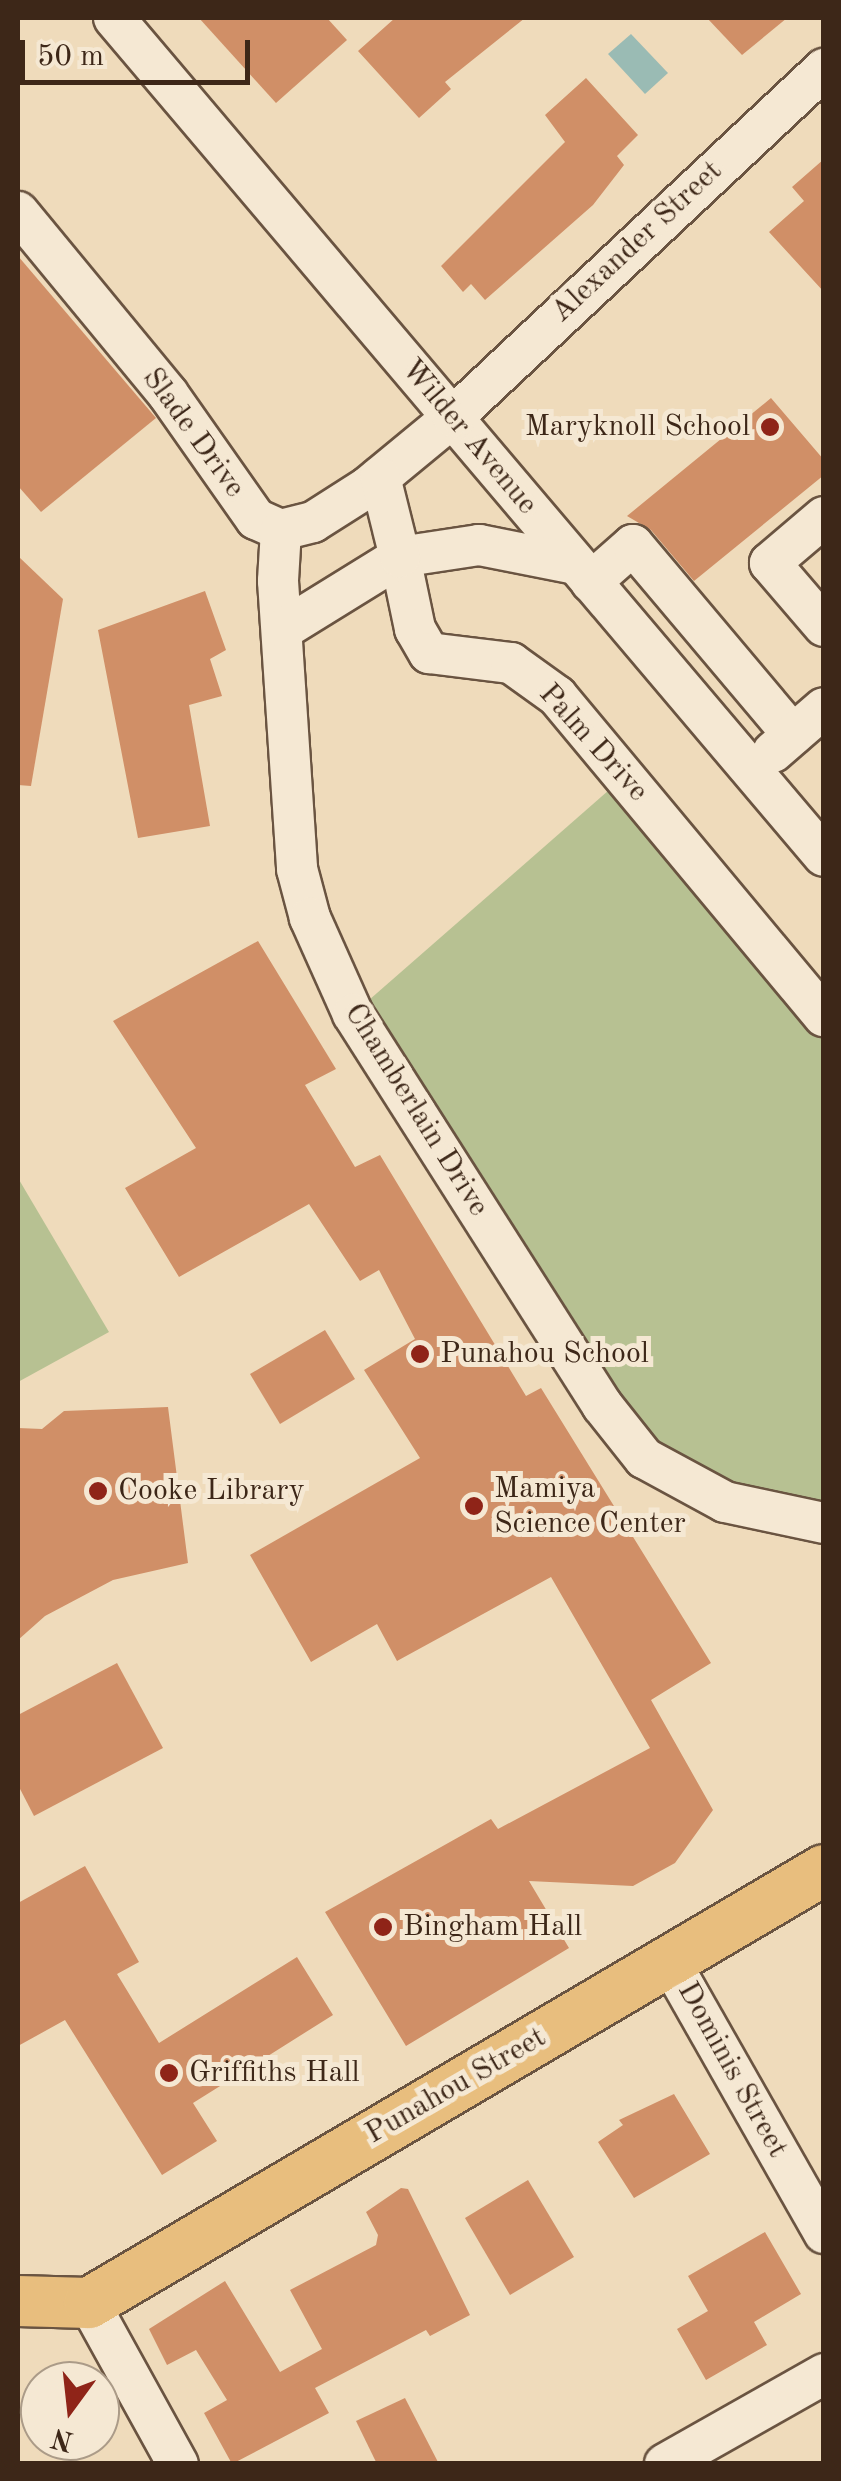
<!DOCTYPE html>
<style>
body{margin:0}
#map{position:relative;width:841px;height:2481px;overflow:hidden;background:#efdbbb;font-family:"Old Standard TT",serif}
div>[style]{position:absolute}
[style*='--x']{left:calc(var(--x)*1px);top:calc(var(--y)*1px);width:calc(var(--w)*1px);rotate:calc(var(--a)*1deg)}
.green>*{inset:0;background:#b7c192}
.water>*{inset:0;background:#9abbb4}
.building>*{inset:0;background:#d08f67}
.roads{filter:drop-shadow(2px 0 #6a5441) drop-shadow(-2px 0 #6a5441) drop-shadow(0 2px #6a5441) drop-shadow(0 -2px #6a5441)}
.minor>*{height:40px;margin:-20px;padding:0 20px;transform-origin:20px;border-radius:20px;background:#f5e8d3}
.major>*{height:50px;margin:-25px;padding:0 25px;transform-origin:25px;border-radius:25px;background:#e8be7e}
.dots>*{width:28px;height:28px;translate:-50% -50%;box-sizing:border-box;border:5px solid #f5e8d3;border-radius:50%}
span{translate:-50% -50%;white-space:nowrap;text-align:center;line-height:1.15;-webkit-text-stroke:10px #f5e8d3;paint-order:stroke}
.street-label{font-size:30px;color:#3d2718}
.poi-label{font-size:30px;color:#3d2718}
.right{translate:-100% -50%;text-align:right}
.left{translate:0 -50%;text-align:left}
.frame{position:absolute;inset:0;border:20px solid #3d2718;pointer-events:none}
.north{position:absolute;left:20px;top:2361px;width:100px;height:100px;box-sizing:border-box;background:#f5e8d3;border:2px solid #ab9b88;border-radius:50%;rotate:195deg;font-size:28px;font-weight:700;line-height:40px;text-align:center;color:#3d2718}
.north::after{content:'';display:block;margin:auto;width:35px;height:45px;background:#8f2418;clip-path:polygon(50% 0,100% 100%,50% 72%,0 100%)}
.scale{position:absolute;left:20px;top:40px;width:230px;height:45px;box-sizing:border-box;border:5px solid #3d2718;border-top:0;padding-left:12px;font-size:30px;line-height:35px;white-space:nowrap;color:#3d2718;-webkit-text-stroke:8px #f5e8d3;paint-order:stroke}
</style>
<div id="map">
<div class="green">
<div style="clip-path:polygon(625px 776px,823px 1016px,823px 1505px,771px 1499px,655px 1454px,353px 1014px)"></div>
<div style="clip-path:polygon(18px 1178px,109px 1332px,18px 1382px)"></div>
</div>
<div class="water">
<div style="clip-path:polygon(631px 34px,668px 73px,645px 94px,608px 54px)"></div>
</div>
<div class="building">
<div style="clip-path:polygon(199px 18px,327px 18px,347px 40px,276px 103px)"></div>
<div style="clip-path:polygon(395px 18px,525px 18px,445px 82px,451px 89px,419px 118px,358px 51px)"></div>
<div style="clip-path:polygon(707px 18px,787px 18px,742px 55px)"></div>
<div style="clip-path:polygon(586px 78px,638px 135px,617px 156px,624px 165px,593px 205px,485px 300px,471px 284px,463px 292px,441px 266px,565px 142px,545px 115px)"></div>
<div style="clip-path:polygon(824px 159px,824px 292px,769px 232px,804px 201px,792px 187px)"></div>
<div style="clip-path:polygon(18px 256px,156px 418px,41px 512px,18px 486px)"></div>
<div style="clip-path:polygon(771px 398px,824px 460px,824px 475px,694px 581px,651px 530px,627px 516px)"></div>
<div style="clip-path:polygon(18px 556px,63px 599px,31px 786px,18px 785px)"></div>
<div style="clip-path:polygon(205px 591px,226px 650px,210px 659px,222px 696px,189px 705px,210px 826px,138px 838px,98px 630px)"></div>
<div style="clip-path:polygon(258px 941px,336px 1069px,305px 1085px,355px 1167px,380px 1155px,526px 1396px,541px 1388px,711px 1663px,651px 1700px,713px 1810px,675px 1863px,633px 1886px,529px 1881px,569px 1948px,406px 2046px,325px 1912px,491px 1819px,498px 1829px,650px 1748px,551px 1577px,397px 1661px,377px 1624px,311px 1662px,250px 1555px,420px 1458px,364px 1370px,415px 1339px,379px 1270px,360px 1281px,309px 1204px,179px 1277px,125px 1188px,196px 1148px,113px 1021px)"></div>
<div style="clip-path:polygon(325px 1330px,355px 1379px,280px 1424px,250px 1374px)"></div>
<div style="clip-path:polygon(168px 1407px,188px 1563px,113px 1580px,45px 1616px,18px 1640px,18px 1428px,42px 1429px,64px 1411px)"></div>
<div style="clip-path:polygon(117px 1663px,163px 1748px,34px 1816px,18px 1785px,18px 1715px)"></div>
<div style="clip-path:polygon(85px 1866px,139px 1962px,117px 1974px,159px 2043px,297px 1957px,333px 2015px,193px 2103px,217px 2141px,162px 2175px,65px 2020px,18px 2046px,18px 1903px)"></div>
<div style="clip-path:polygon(674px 2094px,710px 2154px,634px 2198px,598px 2142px,623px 2125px,619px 2120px)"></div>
<div style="clip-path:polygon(528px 2180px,574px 2257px,510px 2295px,465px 2218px)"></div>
<div style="clip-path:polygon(401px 2188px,408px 2189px,470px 2315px,430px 2336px,426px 2330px,315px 2388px,329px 2413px,232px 2464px,204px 2413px,227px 2400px,196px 2350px,167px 2365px,149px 2329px,225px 2281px,280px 2372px,322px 2349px,290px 2290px,376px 2245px,378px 2235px,366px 2212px)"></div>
<div style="clip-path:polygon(765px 2232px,801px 2294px,754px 2322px,767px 2345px,706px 2380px,677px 2329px,708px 2311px,688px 2276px)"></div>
<div style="clip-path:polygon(405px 2398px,439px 2464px,377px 2464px,356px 2421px)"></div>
</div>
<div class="roads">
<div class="minor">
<div style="--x:114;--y:18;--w:1098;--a:49.73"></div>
<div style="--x:18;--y:212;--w:236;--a:50.5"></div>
<div style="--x:168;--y:394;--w:153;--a:54.9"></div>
<div style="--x:256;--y:519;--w:27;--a:24"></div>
<div style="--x:281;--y:530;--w:33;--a:-14"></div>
<div style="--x:313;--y:522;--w:65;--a:-32.5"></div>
<div style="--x:368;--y:487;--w:110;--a:-39.5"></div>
<div style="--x:453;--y:417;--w:509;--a:-43.17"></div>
<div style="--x:824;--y:517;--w:71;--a:139.6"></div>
<div style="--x:770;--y:563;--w:83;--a:49.4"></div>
<div style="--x:281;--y:530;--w:51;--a:93.4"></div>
<div style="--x:278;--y:581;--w:289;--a:86.2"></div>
<div style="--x:297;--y:869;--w:51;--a:75.1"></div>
<div style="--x:310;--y:918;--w:105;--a:65.9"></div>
<div style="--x:353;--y:1014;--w:464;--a:57.5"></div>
<div style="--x:602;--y:1405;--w:68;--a:51.6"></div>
<div style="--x:644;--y:1458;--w:92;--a:28.5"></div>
<div style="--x:725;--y:1502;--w:101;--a:12"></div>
<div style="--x:575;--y:564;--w:98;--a:-168.8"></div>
<div style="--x:479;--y:545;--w:80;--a:171.4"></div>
<div style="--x:400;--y:557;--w:74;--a:78.2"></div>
<div style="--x:415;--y:629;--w:28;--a:60"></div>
<div style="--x:429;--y:653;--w:83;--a:7"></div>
<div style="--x:511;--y:663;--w:57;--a:35.7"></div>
<div style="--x:557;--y:696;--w:417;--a:50.2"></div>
<div style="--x:591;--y:582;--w:56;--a:-41.4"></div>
<div style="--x:633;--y:545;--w:248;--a:49.9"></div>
<div style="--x:285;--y:628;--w:135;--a:-31.7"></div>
<div style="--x:400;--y:557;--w:82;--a:-104"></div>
<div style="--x:773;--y:752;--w:67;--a:-40.8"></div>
<div style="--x:669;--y:1960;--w:314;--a:60.4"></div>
<div style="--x:89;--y:2303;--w:184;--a:61.1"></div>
<div style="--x:665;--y:2464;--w:183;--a:-29.5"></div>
</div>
<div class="major">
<div style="--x:18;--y:2301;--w:71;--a:1.6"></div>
<div style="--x:89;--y:2303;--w:853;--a:-30.5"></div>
</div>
</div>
<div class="dots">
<div style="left:770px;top:427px;background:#8f2418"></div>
<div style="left:420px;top:1354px;background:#8f2418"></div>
<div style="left:98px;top:1491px;background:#8f2418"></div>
<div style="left:474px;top:1506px;background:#8f2418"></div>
<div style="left:383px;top:1927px;background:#8f2418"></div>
<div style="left:169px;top:2073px;background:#8f2418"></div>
</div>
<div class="street-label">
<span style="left:637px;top:242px;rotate:-43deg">Alexander Street</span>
<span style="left:193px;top:433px;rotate:54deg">Slade Drive</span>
<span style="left:469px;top:437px;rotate:50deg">Wilder Avenue</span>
<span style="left:593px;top:743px;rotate:48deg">Palm Drive</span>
<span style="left:416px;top:1110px;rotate:58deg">Chamberlain Drive</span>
<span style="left:732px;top:2070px;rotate:61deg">Dominis Street</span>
<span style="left:456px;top:2086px;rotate:-30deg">Punahou Street</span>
</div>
<div class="poi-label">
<span class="right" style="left:750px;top:427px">Maryknoll School</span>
<span class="left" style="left:440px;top:1354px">Punahou School</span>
<span class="left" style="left:494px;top:1506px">Mamiya<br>Science Center</span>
<span class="left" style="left:118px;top:1491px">Cooke Library</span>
<span class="left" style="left:403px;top:1927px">Bingham Hall</span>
<span class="left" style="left:189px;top:2073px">Griffiths Hall</span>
</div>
<div class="frame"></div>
<div class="north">N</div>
<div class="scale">50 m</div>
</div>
